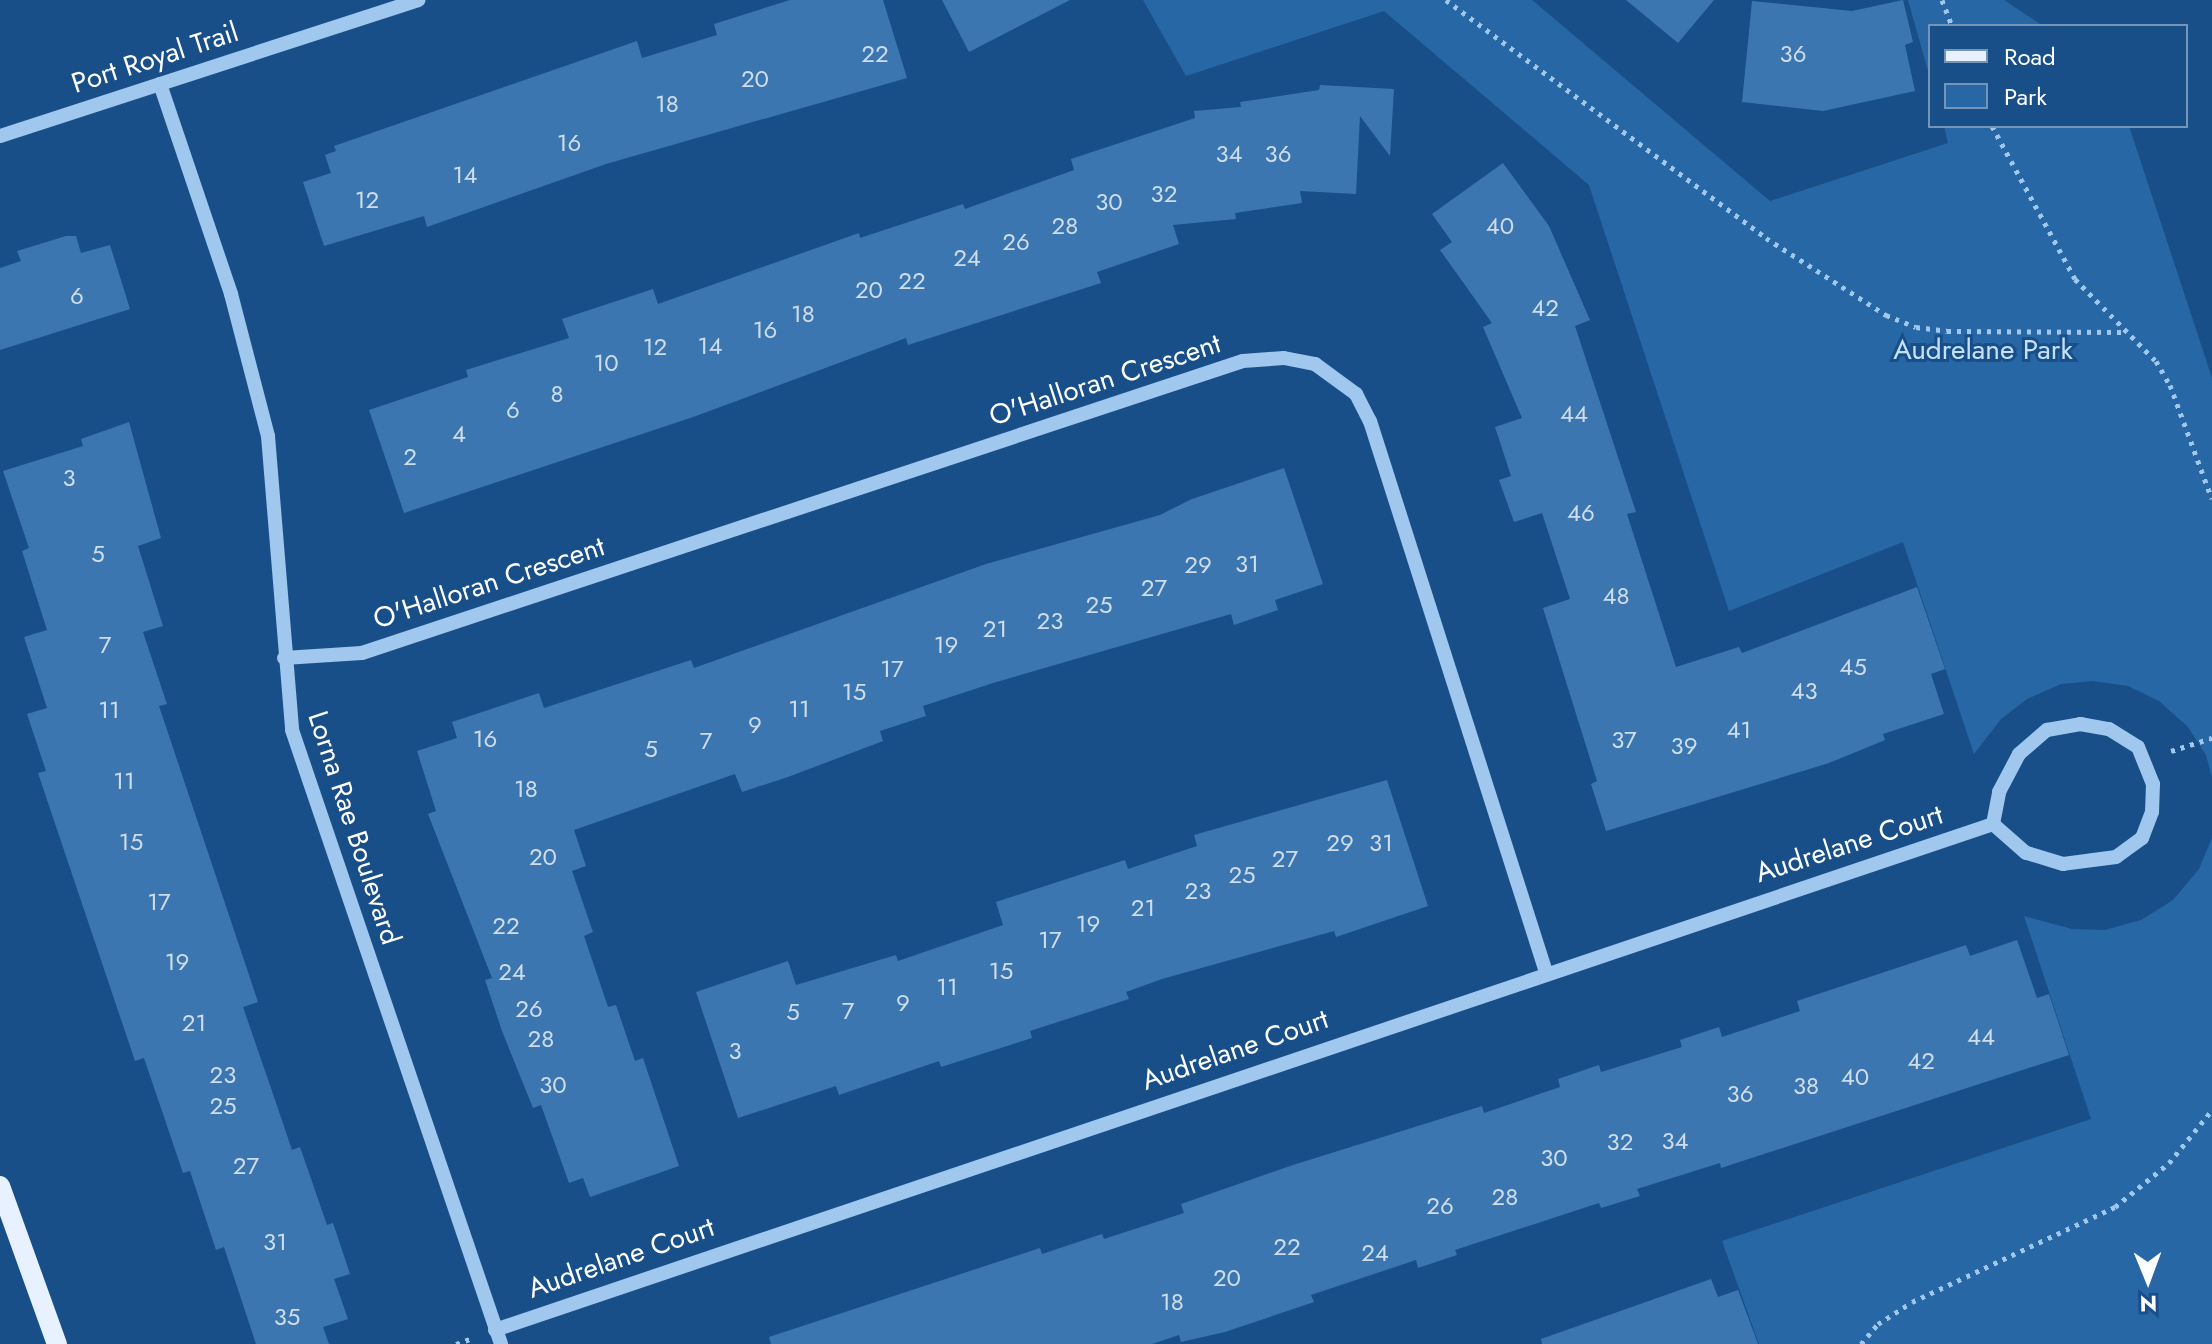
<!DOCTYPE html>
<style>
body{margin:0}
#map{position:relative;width:2212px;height:1344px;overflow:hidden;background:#184f89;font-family:Jost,sans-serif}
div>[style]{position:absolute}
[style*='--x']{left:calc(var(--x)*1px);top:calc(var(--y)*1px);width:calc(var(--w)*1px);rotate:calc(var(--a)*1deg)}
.green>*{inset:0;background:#2867a6}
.building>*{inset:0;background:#3c76b0}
.path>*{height:5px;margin-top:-2.5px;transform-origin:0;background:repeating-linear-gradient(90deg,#a0c7ee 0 4px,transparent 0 10px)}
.minor>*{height:14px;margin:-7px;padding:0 7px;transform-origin:7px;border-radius:7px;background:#a0c7ee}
.major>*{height:20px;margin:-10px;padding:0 10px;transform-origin:10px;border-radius:10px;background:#e7f1ff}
span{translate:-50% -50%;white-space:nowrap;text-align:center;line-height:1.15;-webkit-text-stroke:6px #184f89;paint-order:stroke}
.number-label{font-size:24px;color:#ceddeb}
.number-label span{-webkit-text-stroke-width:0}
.street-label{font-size:28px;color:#fff}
.park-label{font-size:28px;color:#c6e0fa}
.legend{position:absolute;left:1928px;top:24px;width:260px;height:104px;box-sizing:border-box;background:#184f89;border:2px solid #7495b8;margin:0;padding:10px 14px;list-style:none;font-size:24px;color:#fff}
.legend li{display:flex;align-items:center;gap:16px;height:40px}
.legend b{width:40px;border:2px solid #7495b8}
.north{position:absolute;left:2108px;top:1240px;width:80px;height:80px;-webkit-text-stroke:6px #184f89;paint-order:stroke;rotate:179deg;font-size:22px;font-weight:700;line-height:32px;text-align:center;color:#fff}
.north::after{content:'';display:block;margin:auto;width:28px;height:36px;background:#fff;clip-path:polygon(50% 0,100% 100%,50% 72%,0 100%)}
</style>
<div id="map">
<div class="green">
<div style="clip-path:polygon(1143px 0,1532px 0,1770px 201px,1948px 143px,1944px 126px,2129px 126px,2212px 378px,2212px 778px,2206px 755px,2188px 727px,2159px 701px,2128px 686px,2093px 681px,2061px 684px,2027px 699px,2001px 719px,1974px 754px,1903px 542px,1729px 611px,1589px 185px,1384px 11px,1186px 76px)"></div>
<div style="clip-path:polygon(1908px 0,2004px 0,2043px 26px,1930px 26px,1930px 78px)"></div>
<div style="clip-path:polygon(2212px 838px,2212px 1344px,1759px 1344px,1722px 1241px,2091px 1119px,2024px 916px,2072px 929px,2105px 930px,2141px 920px,2173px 900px,2199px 869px)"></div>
</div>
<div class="building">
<div style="clip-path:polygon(790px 0,883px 0,907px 78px,606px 164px,427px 227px,424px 216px,324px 246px,303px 182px,331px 173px,325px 155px,336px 151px,334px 146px,637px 41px,642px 58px,717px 35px,714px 24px)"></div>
<div style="clip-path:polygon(942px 0,1070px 0,969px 52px)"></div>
<div style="clip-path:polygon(1626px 0,1714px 0,1678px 43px)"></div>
<div style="clip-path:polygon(1903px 0,1913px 42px,1905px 45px,1915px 91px,1823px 111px,1742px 102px,1752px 1px,1852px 11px)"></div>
<div style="clip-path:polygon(1320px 85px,1394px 89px,1390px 156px,1360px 116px,1356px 194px,1300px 191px,1302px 203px,1235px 213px,1236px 219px,1173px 225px,1179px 244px,1097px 272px,1101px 283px,908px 345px,906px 338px,696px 416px,404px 513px,369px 410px,468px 377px,466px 370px,569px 338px,562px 319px,653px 289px,658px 304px,859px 233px,860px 238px,963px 204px,965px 209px,1074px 170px,1071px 159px,1195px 118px,1194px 111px,1241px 107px,1240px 102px,1319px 90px)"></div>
<div style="clip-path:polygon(1503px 163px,1549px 226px,1590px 320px,1575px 326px,1636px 512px,1627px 514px,1676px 667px,1739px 647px,1742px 653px,1917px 587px,1945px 669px,1931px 674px,1944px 714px,1883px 734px,1885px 740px,1829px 763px,1606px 831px,1591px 784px,1597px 781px,1543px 608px,1570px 599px,1542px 513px,1514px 522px,1499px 480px,1511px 476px,1495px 427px,1522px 418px,1483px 327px,1492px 323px,1440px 250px,1452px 242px,1432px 214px)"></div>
<div style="clip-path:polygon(66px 236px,76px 236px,81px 253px,110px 245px,130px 309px,0 350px,0 268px,21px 261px,17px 251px)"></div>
<div style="clip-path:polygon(129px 422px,161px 538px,138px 546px,163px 626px,143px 632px,167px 704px,159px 706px,258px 1002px,243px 1007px,273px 1094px,292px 1150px,300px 1147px,327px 1225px,333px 1223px,350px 1274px,334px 1279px,348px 1319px,323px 1327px,329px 1344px,256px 1344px,224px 1247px,216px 1250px,190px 1171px,183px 1173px,144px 1058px,135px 1061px,38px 773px,46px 771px,27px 714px,47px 708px,24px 637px,47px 630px,22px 551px,29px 548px,3px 471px,83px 446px,81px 439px)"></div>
<div style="clip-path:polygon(1284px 468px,1323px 584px,1275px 600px,1278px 610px,1234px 625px,1231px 614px,993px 683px,923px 706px,926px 716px,880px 731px,883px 741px,788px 777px,742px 792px,735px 774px,574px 830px,586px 866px,572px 871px,593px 932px,584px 936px,608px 1007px,616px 1005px,635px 1061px,643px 1058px,679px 1166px,590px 1197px,583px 1178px,569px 1183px,541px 1105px,533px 1108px,502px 1031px,485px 980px,492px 978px,428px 814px,436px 811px,417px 751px,457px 738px,452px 722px,539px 693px,544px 708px,691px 660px,694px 668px,986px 564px,1160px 515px,1192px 499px)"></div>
<div style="clip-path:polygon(1387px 780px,1428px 906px,1336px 937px,1334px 931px,1162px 979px,1126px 992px,1129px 999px,1030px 1031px,1032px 1038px,941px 1067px,939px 1061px,839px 1095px,836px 1086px,738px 1118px,696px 992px,788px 961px,796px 985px,896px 955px,898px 961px,1003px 925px,996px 902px,1125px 860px,1128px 869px,1197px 846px,1194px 835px)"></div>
<div style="clip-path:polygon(2017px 940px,2037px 998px,2049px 994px,2069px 1055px,1721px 1168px,1720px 1163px,1637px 1189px,1640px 1196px,1601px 1208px,1599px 1203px,1455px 1250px,1457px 1255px,1418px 1268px,1416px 1260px,1311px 1295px,1314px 1302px,1225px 1332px,1181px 1342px,1179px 1335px,1152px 1344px,771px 1344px,769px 1337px,1040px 1248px,1042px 1254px,1102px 1234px,1104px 1239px,1184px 1213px,1181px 1204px,1293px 1165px,1482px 1106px,1484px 1113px,1560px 1087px,1558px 1079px,1599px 1065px,1601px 1072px,1682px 1047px,1680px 1040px,1719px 1027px,1722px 1037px,1800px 1011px,1797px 1001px,1966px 945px,1970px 956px)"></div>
<div style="clip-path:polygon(1711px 1279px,1718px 1297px,1738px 1290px,1758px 1344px,1542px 1344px,1541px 1339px)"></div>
</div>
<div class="path">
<div style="--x:1446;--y:0;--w:399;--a:36.6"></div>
<div style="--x:1766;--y:238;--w:143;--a:32.7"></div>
<div style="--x:1886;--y:315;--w:32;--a:22"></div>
<div style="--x:1916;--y:327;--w:31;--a:7"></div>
<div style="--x:1947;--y:331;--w:175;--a:0.3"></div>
<div style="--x:1942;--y:0;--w:28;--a:69"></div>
<div style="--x:1992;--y:126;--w:174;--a:61.5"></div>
<div style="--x:2075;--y:279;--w:115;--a:45.4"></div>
<div style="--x:2156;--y:361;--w:28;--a:60"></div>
<div style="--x:2170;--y:385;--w:121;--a:69.8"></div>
<div style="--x:2171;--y:751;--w:43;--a:-17.6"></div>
<div style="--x:456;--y:1344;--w:15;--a:-20"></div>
<div style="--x:1861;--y:1344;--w:26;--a:-50"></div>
<div style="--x:1878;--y:1324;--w:40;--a:-32.9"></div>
<div style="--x:1912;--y:1302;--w:224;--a:-25.1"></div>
<div style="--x:2115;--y:1207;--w:70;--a:-39.2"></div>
<div style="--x:2169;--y:1163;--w:68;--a:-50.9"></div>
</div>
<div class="minor">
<div style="--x:160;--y:84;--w:222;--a:71.3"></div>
<div style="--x:231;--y:294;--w:147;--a:75.4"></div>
<div style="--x:268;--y:436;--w:295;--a:85.3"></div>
<div style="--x:292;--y:730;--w:649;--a:71.2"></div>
<div style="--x:0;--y:136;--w:440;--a:-18"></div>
<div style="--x:284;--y:658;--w:78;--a:-3.7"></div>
<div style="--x:362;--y:653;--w:928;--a:-18.34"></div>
<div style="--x:1243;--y:361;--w:41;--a:-4.2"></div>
<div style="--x:1284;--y:358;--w:32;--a:11"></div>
<div style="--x:1315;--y:364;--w:51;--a:36.2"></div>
<div style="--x:1356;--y:394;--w:30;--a:63"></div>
<div style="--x:1370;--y:421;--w:578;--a:72.29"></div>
<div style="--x:2080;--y:724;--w:29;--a:10"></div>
<div style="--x:2109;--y:729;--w:34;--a:32"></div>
<div style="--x:2138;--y:747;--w:40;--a:68"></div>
<div style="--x:2153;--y:784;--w:28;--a:92"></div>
<div style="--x:2152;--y:812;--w:28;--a:111"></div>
<div style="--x:2142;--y:838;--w:32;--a:144"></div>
<div style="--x:2116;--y:857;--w:53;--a:172.5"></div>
<div style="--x:2063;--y:864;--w:39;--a:-163"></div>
<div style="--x:2026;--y:853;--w:44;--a:-138.7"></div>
<div style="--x:1993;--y:824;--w:33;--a:-79"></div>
<div style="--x:1999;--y:792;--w:43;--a:-62.2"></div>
<div style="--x:2019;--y:754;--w:37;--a:-41"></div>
<div style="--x:2047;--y:730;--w:34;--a:-10"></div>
<div style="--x:495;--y:1330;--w:1581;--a:-18.66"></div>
</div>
<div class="major">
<div style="--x:0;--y:1186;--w:168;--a:70.2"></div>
</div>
<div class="number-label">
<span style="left:875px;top:54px">22</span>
<span style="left:1793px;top:54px">36</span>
<span style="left:755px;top:79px">20</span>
<span style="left:667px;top:104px">18</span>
<span style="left:569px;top:143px">16</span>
<span style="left:1229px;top:154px">34</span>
<span style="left:1278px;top:154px">36</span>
<span style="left:465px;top:175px">14</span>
<span style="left:1164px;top:194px">32</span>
<span style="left:367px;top:200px">12</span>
<span style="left:1109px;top:202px">30</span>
<span style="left:1065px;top:226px">28</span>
<span style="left:1500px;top:226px">40</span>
<span style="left:1016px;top:242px">26</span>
<span style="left:967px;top:258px">24</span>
<span style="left:912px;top:281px">22</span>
<span style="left:869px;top:290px">20</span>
<span style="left:77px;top:296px">6</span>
<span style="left:1545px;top:308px">42</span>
<span style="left:803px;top:314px">18</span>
<span style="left:765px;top:330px">16</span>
<span style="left:710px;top:346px">14</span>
<span style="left:655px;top:347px">12</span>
<span style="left:606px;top:363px">10</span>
<span style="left:557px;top:394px">8</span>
<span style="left:513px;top:410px">6</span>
<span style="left:1574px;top:414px">44</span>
<span style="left:459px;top:434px">4</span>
<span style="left:410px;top:457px">2</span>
<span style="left:69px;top:478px">3</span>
<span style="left:1581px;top:513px">46</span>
<span style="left:98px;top:554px">5</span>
<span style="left:1247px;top:564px">31</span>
<span style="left:1198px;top:565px">29</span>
<span style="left:1154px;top:588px">27</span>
<span style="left:1616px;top:596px">48</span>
<span style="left:1099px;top:605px">25</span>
<span style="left:1050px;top:621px">23</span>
<span style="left:995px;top:629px">21</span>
<span style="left:105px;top:645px">7</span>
<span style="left:946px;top:645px">19</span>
<span style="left:1853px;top:667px">45</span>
<span style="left:892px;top:669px">17</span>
<span style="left:1804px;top:691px">43</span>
<span style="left:854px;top:692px">15</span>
<span style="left:799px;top:709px">11</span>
<span style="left:109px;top:710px">11</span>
<span style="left:755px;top:725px">9</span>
<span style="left:1739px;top:730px">41</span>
<span style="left:485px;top:739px">16</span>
<span style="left:1624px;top:740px">37</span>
<span style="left:706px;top:741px">7</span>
<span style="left:1684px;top:746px">39</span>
<span style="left:651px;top:749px">5</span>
<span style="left:124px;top:781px">11</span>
<span style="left:526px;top:789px">18</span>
<span style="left:131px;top:842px">15</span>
<span style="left:1340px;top:843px">29</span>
<span style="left:1381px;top:843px">31</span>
<span style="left:543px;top:857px">20</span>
<span style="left:1285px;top:859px">27</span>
<span style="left:1242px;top:875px">25</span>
<span style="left:1198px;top:891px">23</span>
<span style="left:159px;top:902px">17</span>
<span style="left:1143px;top:908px">21</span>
<span style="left:1088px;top:924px">19</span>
<span style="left:506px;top:926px">22</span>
<span style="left:1050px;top:940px">17</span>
<span style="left:177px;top:962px">19</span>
<span style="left:1001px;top:971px">15</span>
<span style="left:512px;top:972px">24</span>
<span style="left:947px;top:987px">11</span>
<span style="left:903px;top:1003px">9</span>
<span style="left:529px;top:1009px">26</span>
<span style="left:848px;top:1011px">7</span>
<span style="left:793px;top:1012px">5</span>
<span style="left:194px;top:1023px">21</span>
<span style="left:1981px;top:1037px">44</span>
<span style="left:541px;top:1039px">28</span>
<span style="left:735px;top:1051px">3</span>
<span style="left:1921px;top:1061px">42</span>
<span style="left:223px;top:1075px">23</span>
<span style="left:1855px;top:1077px">40</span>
<span style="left:553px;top:1085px">30</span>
<span style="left:1806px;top:1086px">38</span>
<span style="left:1740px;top:1094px">36</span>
<span style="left:223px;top:1106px">25</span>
<span style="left:1675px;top:1141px">34</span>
<span style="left:1620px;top:1142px">32</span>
<span style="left:1554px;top:1158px">30</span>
<span style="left:246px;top:1166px">27</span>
<span style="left:1505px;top:1197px">28</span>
<span style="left:1440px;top:1206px">26</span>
<span style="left:275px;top:1242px">31</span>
<span style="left:1287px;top:1247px">22</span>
<span style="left:1375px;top:1253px">24</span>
<span style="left:1227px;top:1278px">20</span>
<span style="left:1172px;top:1302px">18</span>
<span style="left:287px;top:1317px">35</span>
</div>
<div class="street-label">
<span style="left:155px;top:58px;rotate:-18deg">Port Royal Trail</span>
<span style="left:1105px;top:380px;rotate:-18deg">O'Halloran Crescent</span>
<span style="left:489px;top:583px;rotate:-18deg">O'Halloran Crescent</span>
<span style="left:354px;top:828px;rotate:72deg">Lorna Rae Boulevard</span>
<span style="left:1849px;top:844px;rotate:-18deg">Audrelane Court</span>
<span style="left:1235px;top:1050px;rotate:-19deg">Audrelane Court</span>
<span style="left:621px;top:1258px;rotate:-19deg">Audrelane Court</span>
</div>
<div class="park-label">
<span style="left:1983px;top:350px">Audrelane Park</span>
</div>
<ul class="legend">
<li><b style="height:10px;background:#e7f1ff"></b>Road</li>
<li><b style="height:22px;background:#2867a6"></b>Park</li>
</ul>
<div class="north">N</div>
</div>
